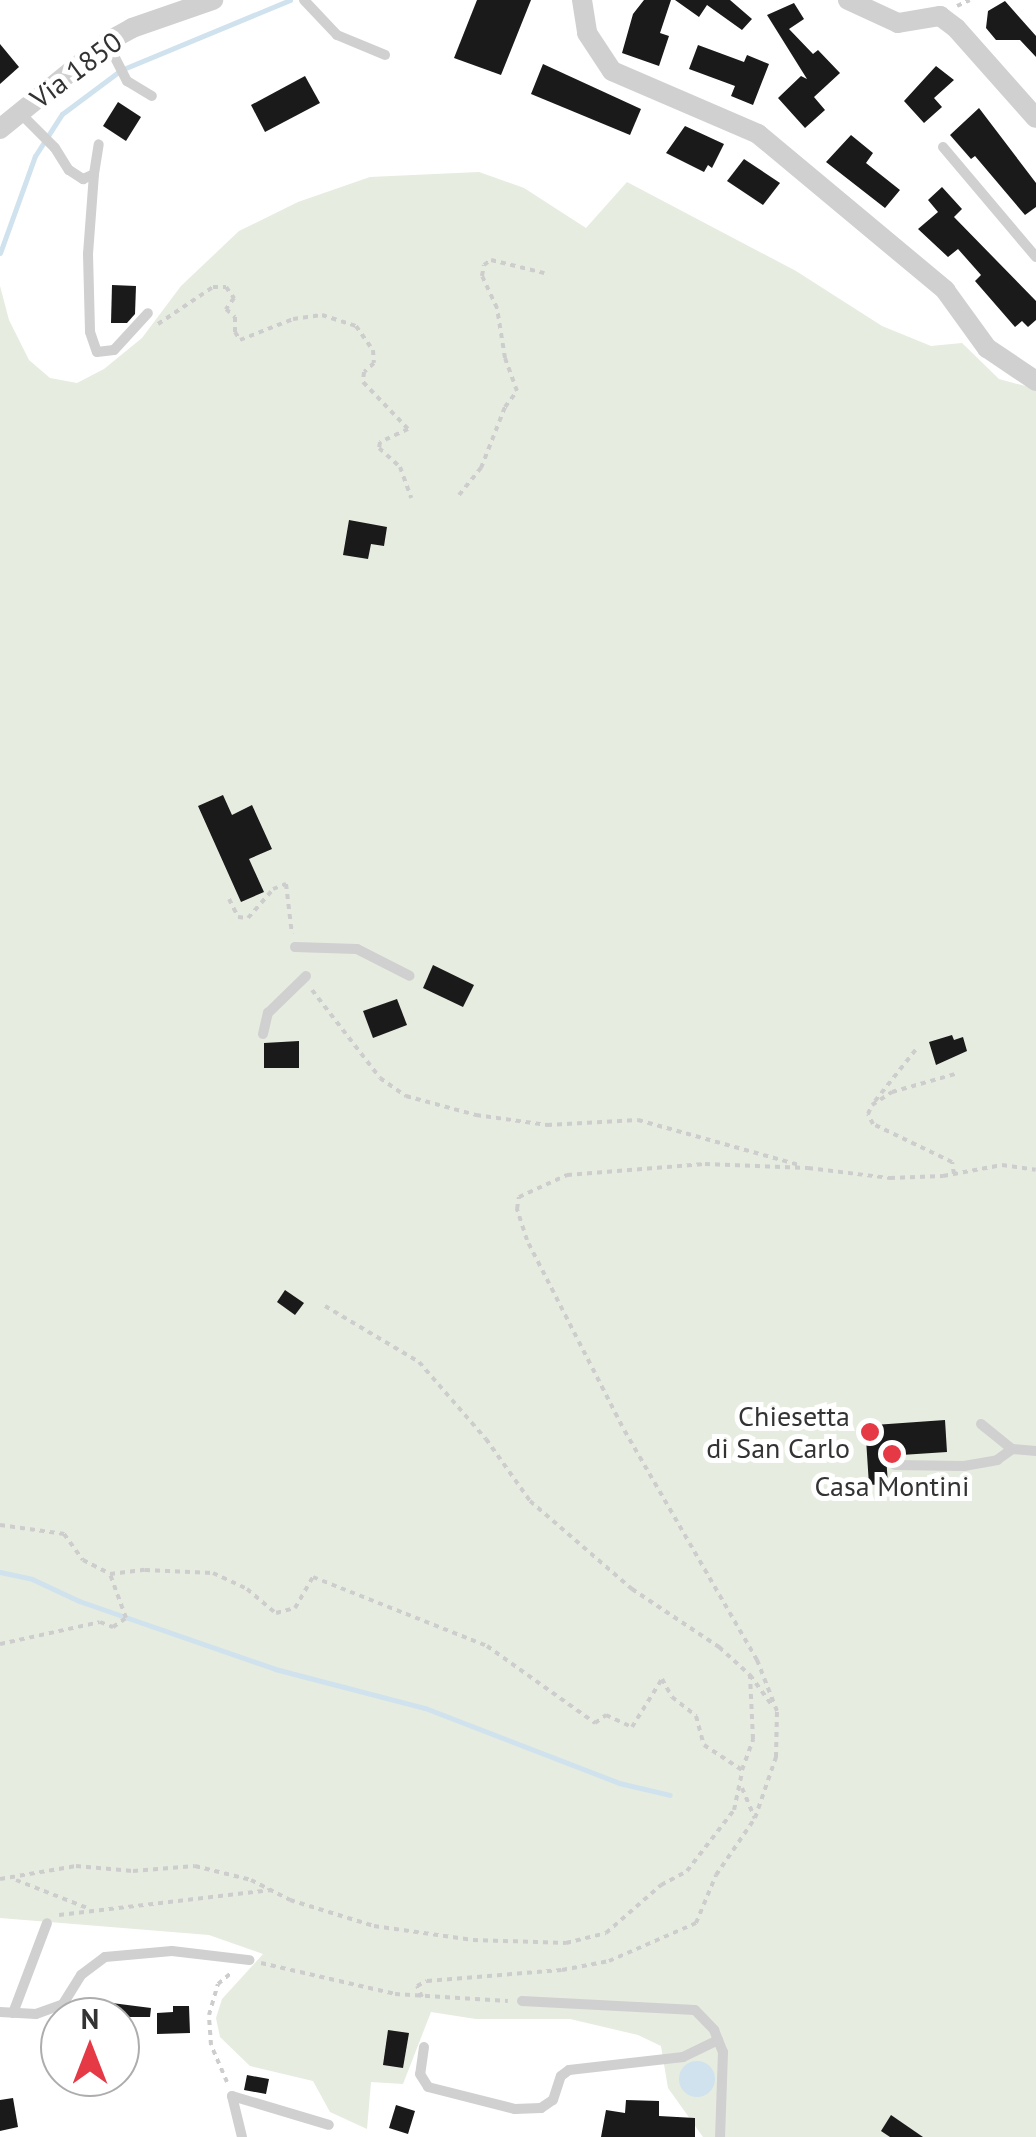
<!DOCTYPE html>
<style>
body{margin:0}
#map{position:relative;width:1036px;height:2137px;overflow:hidden;background:#fff;font-family:"PT Sans",sans-serif}
div>[style]{position:absolute}
[style*='--x']{left:calc(var(--x)*1px);top:calc(var(--y)*1px);width:calc(var(--w)*1px);rotate:calc(var(--a)*1deg)}
.green>*{inset:0;background:#e6ecdf}
.water>*{inset:0;background:#cfe2ee}
.round{border-radius:50%}
.stream>*{height:5px;margin:-2.5px;padding:0 2.5px;transform-origin:2.5px;border-radius:2.5px;background:#cfe2ee}
.building>*{inset:0;background:#1a1a1a}
.path>*{height:4px;margin-top:-2px;transform-origin:0;background:repeating-linear-gradient(90deg,#cdcdcd 0 5px,transparent 0 10px)}
.service>*{height:10px;margin:-5px;padding:0 5px;transform-origin:5px;border-radius:5px;background:#d0d0d0}
.minor>*{height:20px;margin:-10px;padding:0 10px;transform-origin:10px;border-radius:10px;background:#d0d0d0}
.dots>*{width:28px;height:28px;translate:-50% -50%;box-sizing:border-box;border:5px solid #fff;border-radius:50%}
span{translate:-50% -50%;white-space:nowrap;text-align:center;line-height:1.15;-webkit-text-stroke:10px #fff;paint-order:stroke}
.street-label{font-size:28px;color:#333}
.poi-label{font-size:28px;color:#333}
.right{translate:-100% -50%;text-align:right}
.north{position:absolute;left:40px;top:1997px;width:100px;height:100px;box-sizing:border-box;background:#fff;border:2px solid #adadad;border-radius:50%;rotate:0deg;font-size:28px;font-weight:700;line-height:40px;text-align:center;color:#333}
.north::after{content:'';display:block;margin:auto;width:35px;height:45px;background:#e63946;clip-path:polygon(50% 0,100% 100%,50% 72%,0 100%)}
</style>
<div id="map">
<div class="green">
<div style="clip-path:polygon(479px 172px,524px 188px,586px 228px,627px 182px,796px 271px,882px 326px,931px 346px,962px 343px,999px 379px,1036px 389px,1036px 2137px,703px 2137px,668px 2088px,661px 2046px,638px 2035px,570px 2019px,476px 2019px,431px 2012px,403px 2084px,371px 2082px,367px 2129px,330px 2112px,313px 2081px,250px 2066px,220px 2037px,216px 2018px,222px 1999px,263px 1954px,209px 1935px,0 1918px,0 286px,9px 320px,29px 360px,50px 378px,77px 383px,104px 369px,142px 338px,181px 286px,239px 231px,298px 202px,370px 177px)"></div>
</div>
<div class="water">
<div class="round" style="left:679px;top:2061px;width:36px;height:36px"></div>
</div>
<div class="stream">
<div style="--x:0;--y:253;--w:103;--a:-70.2"></div>
<div style="--x:35;--y:156;--w:50;--a:-57.3"></div>
<div style="--x:62;--y:114;--w:74;--a:-36.7"></div>
<div style="--x:121;--y:70;--w:183;--a:-22.5"></div>
<div style="--x:0;--y:1572;--w:33;--a:12"></div>
<div style="--x:32;--y:1579;--w:52;--a:25.1"></div>
<div style="--x:79;--y:1601;--w:207;--a:19.1"></div>
<div style="--x:275;--y:1669;--w:155;--a:14.6"></div>
<div style="--x:425;--y:1708;--w:208;--a:21.1"></div>
<div style="--x:619;--y:1783;--w:52;--a:13.2"></div>
</div>
<div class="building">
<div style="clip-path:polygon(477px 0,531px 0,501px 75px,454px 58px)"></div>
<div style="clip-path:polygon(644px 0,671px 0,660px 33px,669px 36px,659px 66px,622px 53px,633px 14px)"></div>
<div style="clip-path:polygon(675px 0,730px 0,752px 19px,742px 30px,707px 5px,699px 17px)"></div>
<div style="clip-path:polygon(1005px 1px,1036px 36px,1036px 57px,1020px 40px,996px 40px,986px 28px,988px 11px)"></div>
<div style="clip-path:polygon(794px 3px,804px 19px,789px 29px,813px 54px,818px 50px,840px 73px,814px 97px,825px 110px,805px 128px,778px 98px,801px 76px,807px 79px,767px 15px)"></div>
<div style="clip-path:polygon(0 44px,19px 67px,0 84px)"></div>
<div style="clip-path:polygon(698px 45px,744px 62px,747px 55px,769px 64px,753px 105px,731px 96px,735px 86px,689px 69px)"></div>
<div style="clip-path:polygon(543px 64px,641px 109px,630px 135px,531px 94px)"></div>
<div style="clip-path:polygon(936px 66px,954px 80px,934px 98px,942px 107px,924px 123px,904px 101px)"></div>
<div style="clip-path:polygon(305px 76px,320px 103px,265px 132px,251px 105px)"></div>
<div style="clip-path:polygon(118px 102px,141px 117px,126px 141px,103px 126px)"></div>
<div style="clip-path:polygon(979px 108px,1036px 183px,1036px 207px,1025px 215px,975px 156px,971px 159px,950px 135px)"></div>
<div style="clip-path:polygon(685px 126px,724px 144px,712px 168px,708px 165px,704px 172px,666px 153px)"></div>
<div style="clip-path:polygon(851px 135px,873px 153px,866px 163px,900px 190px,885px 208px,826px 162px)"></div>
<div style="clip-path:polygon(744px 159px,780px 183px,763px 205px,727px 181px)"></div>
<div style="clip-path:polygon(942px 187px,962px 209px,954px 217px,1036px 301px,1036px 320px,1028px 327px,1022px 321px,1015px 327px,975px 281px,981px 275px,958px 249px,948px 257px,918px 229px,938px 212px,928px 200px)"></div>
<div style="clip-path:polygon(112px 285px,136px 286px,135px 314px,127px 323px,111px 323px)"></div>
<div style="clip-path:polygon(349px 520px,387px 527px,384px 546px,371px 544px,368px 559px,343px 555px)"></div>
<div style="clip-path:polygon(223px 795px,232px 815px,252px 805px,272px 849px,249px 859px,264px 892px,241px 902px,198px 806px)"></div>
<div style="clip-path:polygon(433px 965px,474px 985px,463px 1007px,423px 988px)"></div>
<div style="clip-path:polygon(397px 999px,407px 1025px,373px 1038px,363px 1011px)"></div>
<div style="clip-path:polygon(952px 1035px,954px 1040px,963px 1037px,967px 1051px,936px 1065px,929px 1042px)"></div>
<div style="clip-path:polygon(299px 1041px,299px 1068px,264px 1068px,264px 1043px)"></div>
<div style="clip-path:polygon(285px 1290px,304px 1303px,295px 1315px,277px 1302px)"></div>
<div style="clip-path:polygon(945px 1420px,947px 1452px,886px 1456px,888px 1484px,869px 1485px,866px 1439px,861px 1439px,860px 1426px)"></div>
<div style="clip-path:polygon(104px 2002px,151px 2008px,150px 2017px,102px 2017px)"></div>
<div style="clip-path:polygon(173px 2006px,189px 2006px,190px 2033px,157px 2034px,157px 2013px,173px 2012px)"></div>
<div style="clip-path:polygon(388px 2030px,409px 2033px,403px 2068px,383px 2065px)"></div>
<div style="clip-path:polygon(247px 2075px,269px 2079px,266px 2094px,244px 2090px)"></div>
<div style="clip-path:polygon(13px 2098px,18px 2127px,0 2131px,0 2100px)"></div>
<div style="clip-path:polygon(626px 2100px,659px 2101px,659px 2116px,695px 2118px,695px 2137px,601px 2137px,606px 2110px,625px 2113px)"></div>
<div style="clip-path:polygon(396px 2105px,415px 2111px,408px 2134px,389px 2128px)"></div>
<div style="clip-path:polygon(891px 2115px,923px 2137px,890px 2137px,881px 2131px)"></div>
</div>
<div class="path">
<div style="--x:957;--y:6;--w:14;--a:-25"></div>
<div style="--x:158;--y:324;--w:66;--a:-33.9"></div>
<div style="--x:213;--y:287;--w:13;--a:0"></div>
<div style="--x:226;--y:287;--w:14;--a:54"></div>
<div style="--x:234;--y:298;--w:14;--a:126"></div>
<div style="--x:226;--y:309;--w:12;--a:42"></div>
<div style="--x:235;--y:317;--w:15;--a:90"></div>
<div style="--x:235;--y:332;--w:9;--a:58"></div>
<div style="--x:240;--y:340;--w:57;--a:-21.6"></div>
<div style="--x:293;--y:319;--w:29;--a:-8"></div>
<div style="--x:322;--y:315;--w:36;--a:18"></div>
<div style="--x:356;--y:326;--w:29;--a:55"></div>
<div style="--x:373;--y:350;--w:13;--a:86"></div>
<div style="--x:374;--y:363;--w:13;--a:138"></div>
<div style="--x:364;--y:372;--w:10;--a:96"></div>
<div style="--x:363;--y:382;--w:65;--a:46.2"></div>
<div style="--x:408;--y:429;--w:31;--a:155"></div>
<div style="--x:380;--y:442;--w:6;--a:99"></div>
<div style="--x:379;--y:448;--w:28;--a:42"></div>
<div style="--x:400;--y:467;--w:33;--a:70"></div>
<div style="--x:459;--y:495;--w:35;--a:-51"></div>
<div style="--x:481;--y:468;--w:66;--a:-68.5"></div>
<div style="--x:505;--y:407;--w:20;--a:-53"></div>
<div style="--x:517;--y:391;--w:35;--a:-110"></div>
<div style="--x:505;--y:358;--w:51;--a:-99.1"></div>
<div style="--x:497;--y:308;--w:35;--a:-115"></div>
<div style="--x:482;--y:276;--w:11;--a:-80"></div>
<div style="--x:484;--y:265;--w:9;--a:-36"></div>
<div style="--x:491;--y:260;--w:55;--a:13.8"></div>
<div style="--x:229;--y:899;--w:20;--a:63"></div>
<div style="--x:238;--y:917;--w:10;--a:6"></div>
<div style="--x:248;--y:918;--w:38;--a:-49"></div>
<div style="--x:273;--y:889;--w:14;--a:-21"></div>
<div style="--x:286;--y:884;--w:50;--a:83.2"></div>
<div style="--x:312;--y:990;--w:111;--a:52.3"></div>
<div style="--x:380;--y:1078;--w:32;--a:35"></div>
<div style="--x:406;--y:1096;--w:73;--a:15.2"></div>
<div style="--x:476;--y:1115;--w:72;--a:8"></div>
<div style="--x:547;--y:1125;--w:91;--a:-3.1"></div>
<div style="--x:638;--y:1120;--w:167;--a:15.6"></div>
<div style="--x:875;--y:1101;--w:68;--a:-51.6"></div>
<div style="--x:954;--y:1174;--w:12;--a:-99"></div>
<div style="--x:952;--y:1162;--w:88;--a:-154.3"></div>
<div style="--x:873;--y:1124;--w:11;--a:-117"></div>
<div style="--x:868;--y:1114;--w:10;--a:-66"></div>
<div style="--x:872;--y:1105;--w:24;--a:-33"></div>
<div style="--x:892;--y:1092;--w:66;--a:-15.9"></div>
<div style="--x:325;--y:1306;--w:109;--a:30.8"></div>
<div style="--x:419;--y:1362;--w:102;--a:49"></div>
<div style="--x:486;--y:1439;--w:76;--a:54.6"></div>
<div style="--x:530;--y:1501;--w:135;--a:40.8"></div>
<div style="--x:632;--y:1589;--w:105;--a:33.7"></div>
<div style="--x:719;--y:1647;--w:42;--a:42.1"></div>
<div style="--x:750;--y:1675;--w:36;--a:54"></div>
<div style="--x:0;--y:1525;--w:65;--a:8"></div>
<div style="--x:64;--y:1534;--w:32;--a:54"></div>
<div style="--x:83;--y:1560;--w:30;--a:27"></div>
<div style="--x:110;--y:1574;--w:35;--a:-7"></div>
<div style="--x:145;--y:1570;--w:68;--a:2.5"></div>
<div style="--x:213;--y:1573;--w:38;--a:25"></div>
<div style="--x:247;--y:1589;--w:38;--a:40"></div>
<div style="--x:276;--y:1613;--w:20;--a:-15"></div>
<div style="--x:295;--y:1608;--w:36;--a:-60"></div>
<div style="--x:313;--y:1577;--w:187;--a:21.6"></div>
<div style="--x:487;--y:1646;--w:133;--a:35.5"></div>
<div style="--x:595;--y:1723;--w:14;--a:-36"></div>
<div style="--x:606;--y:1715;--w:29;--a:25"></div>
<div style="--x:632;--y:1727;--w:57;--a:-58"></div>
<div style="--x:662;--y:1679;--w:21;--a:61"></div>
<div style="--x:672;--y:1697;--w:31;--a:38"></div>
<div style="--x:696;--y:1716;--w:30;--a:75"></div>
<div style="--x:704;--y:1745;--w:45;--a:33.3"></div>
<div style="--x:742;--y:1770;--w:33;--a:-70"></div>
<div style="--x:753;--y:1739;--w:64;--a:-92.7"></div>
<div style="--x:0;--y:1644;--w:102;--a:-12.4"></div>
<div style="--x:100;--y:1622;--w:14;--a:21"></div>
<div style="--x:113;--y:1627;--w:16;--a:-35"></div>
<div style="--x:126;--y:1618;--w:47;--a:-110"></div>
<div style="--x:742;--y:1788;--w:33;--a:67"></div>
<div style="--x:0;--y:1879;--w:77;--a:-9.7"></div>
<div style="--x:76;--y:1866;--w:57;--a:5"></div>
<div style="--x:133;--y:1871;--w:62;--a:-4.6"></div>
<div style="--x:195;--y:1866;--w:58;--a:14"></div>
<div style="--x:251;--y:1880;--w:44;--a:27.1"></div>
<div style="--x:290;--y:1900;--w:88;--a:17.2"></div>
<div style="--x:374;--y:1926;--w:100;--a:8"></div>
<div style="--x:473;--y:1940;--w:93;--a:1.8"></div>
<div style="--x:566;--y:1943;--w:41;--a:-14"></div>
<div style="--x:606;--y:1933;--w:73;--a:-41.1"></div>
<div style="--x:661;--y:1885;--w:30;--a:-28"></div>
<div style="--x:687;--y:1871;--w:77;--a:-52.4"></div>
<div style="--x:734;--y:1810;--w:39;--a:-78"></div>
<div style="--x:16;--y:1880;--w:79;--a:21.4"></div>
<div style="--x:59;--y:1915;--w:214;--a:-6.7"></div>
<div style="--x:261;--y:1963;--w:138;--a:13"></div>
<div style="--x:395;--y:1994;--w:113;--a:3.5"></div>
<div style="--x:422;--y:1997;--w:12;--a:-114"></div>
<div style="--x:417;--y:1986;--w:11;--a:-27"></div>
<div style="--x:427;--y:1981;--w:135;--a:-4.7"></div>
<div style="--x:562;--y:1970;--w:48;--a:-10.8"></div>
<div style="--x:609;--y:1961;--w:95;--a:-23.6"></div>
<div style="--x:696;--y:1923;--w:52;--a:-67.4"></div>
<div style="--x:716;--y:1875;--w:69;--a:-55.6"></div>
<div style="--x:755;--y:1818;--w:65;--a:-71"></div>
<div style="--x:776;--y:1757;--w:46;--a:-88.8"></div>
<div style="--x:777;--y:1711;--w:55;--a:-111.4"></div>
<div style="--x:757;--y:1660;--w:270;--a:-120"></div>
<div style="--x:622;--y:1426;--w:209;--a:-117.1"></div>
<div style="--x:527;--y:1240;--w:33;--a:-108"></div>
<div style="--x:517;--y:1209;--w:12;--a:-81"></div>
<div style="--x:519;--y:1197;--w:53;--a:-24.6"></div>
<div style="--x:567;--y:1175;--w:138;--a:-4.6"></div>
<div style="--x:705;--y:1164;--w:103;--a:2.2"></div>
<div style="--x:808;--y:1168;--w:83;--a:7"></div>
<div style="--x:890;--y:1178;--w:53;--a:-2.2"></div>
<div style="--x:943;--y:1176;--w:60;--a:-10.6"></div>
<div style="--x:1002;--y:1165;--w:34;--a:8"></div>
<div style="--x:227;--y:2082;--w:40;--a:-113.4"></div>
<div style="--x:211;--y:2045;--w:30;--a:-94"></div>
<div style="--x:209;--y:2015;--w:32;--a:-74"></div>
<div style="--x:218;--y:1984;--w:17;--a:-40"></div>
</div>
<div class="service">
<div style="--x:304;--y:0;--w:48;--a:46.7"></div>
<div style="--x:337;--y:35;--w:52;--a:22.6"></div>
<div style="--x:107;--y:42;--w:44;--a:62.9"></div>
<div style="--x:127;--y:81;--w:29;--a:31"></div>
<div style="--x:20;--y:113;--w:49;--a:45"></div>
<div style="--x:55;--y:148;--w:26;--a:58"></div>
<div style="--x:69;--y:170;--w:17;--a:33"></div>
<div style="--x:83;--y:179;--w:12;--a:-24"></div>
<div style="--x:94;--y:174;--w:30;--a:-81"></div>
<div style="--x:943;--y:147;--w:144;--a:49.8"></div>
<div style="--x:94;--y:174;--w:80;--a:94.3"></div>
<div style="--x:88;--y:254;--w:78;--a:88.5"></div>
<div style="--x:90;--y:332;--w:21;--a:71"></div>
<div style="--x:97;--y:352;--w:17;--a:-7"></div>
<div style="--x:114;--y:350;--w:50;--a:-47.4"></div>
<div style="--x:295;--y:947;--w:62;--a:1.8"></div>
<div style="--x:357;--y:949;--w:59;--a:27"></div>
<div style="--x:263;--y:1034;--w:22;--a:-77"></div>
<div style="--x:268;--y:1013;--w:53;--a:-44.2"></div>
<div style="--x:981;--y:1424;--w:40;--a:39"></div>
<div style="--x:1012;--y:1449;--w:24;--a:5"></div>
<div style="--x:895;--y:1465;--w:69;--a:0.8"></div>
<div style="--x:964;--y:1466;--w:34;--a:-10"></div>
<div style="--x:997;--y:1460;--w:19;--a:-36"></div>
<div style="--x:522;--y:2001;--w:173;--a:3"></div>
<div style="--x:695;--y:2010;--w:28;--a:46"></div>
<div style="--x:714;--y:2030;--w:24;--a:68"></div>
<div style="--x:723;--y:2052;--w:85;--a:92"></div>
<div style="--x:0;--y:2012;--w:36;--a:3"></div>
<div style="--x:36;--y:2014;--w:29;--a:-20"></div>
<div style="--x:63;--y:2004;--w:34;--a:-58"></div>
<div style="--x:81;--y:1975;--w:30;--a:-37"></div>
<div style="--x:105;--y:1957;--w:67;--a:-5.1"></div>
<div style="--x:172;--y:1951;--w:78;--a:6.7"></div>
<div style="--x:13;--y:2013;--w:96;--a:-69.3"></div>
<div style="--x:424;--y:2047;--w:27;--a:98"></div>
<div style="--x:420;--y:2074;--w:15;--a:58"></div>
<div style="--x:428;--y:2087;--w:90;--a:14.2"></div>
<div style="--x:515;--y:2109;--w:26;--a:-2"></div>
<div style="--x:541;--y:2108;--w:14;--a:-34"></div>
<div style="--x:553;--y:2100;--w:25;--a:-72"></div>
<div style="--x:561;--y:2076;--w:10;--a:-37"></div>
<div style="--x:569;--y:2070;--w:115;--a:-6.5"></div>
<div style="--x:683;--y:2057;--w:39;--a:-26"></div>
<div style="--x:232;--y:2096;--w:101;--a:16.6"></div>
<div style="--x:232;--y:2096;--w:42;--a:76.3"></div>
</div>
<div class="minor">
<div style="--x:582;--y:0;--w:33;--a:81"></div>
<div style="--x:587;--y:33;--w:45;--a:56.7"></div>
<div style="--x:612;--y:71;--w:159;--a:23.3"></div>
<div style="--x:758;--y:134;--w:244;--a:39.8"></div>
<div style="--x:945;--y:290;--w:72;--a:54.1"></div>
<div style="--x:987;--y:348;--w:59;--a:34"></div>
<div style="--x:848;--y:0;--w:55;--a:24.7"></div>
<div style="--x:898;--y:23;--w:43;--a:-9.5"></div>
<div style="--x:940;--y:16;--w:20;--a:37"></div>
<div style="--x:956;--y:28;--w:120;--a:48.4"></div>
<div style="--x:0;--y:129;--w:138;--a:-39.1"></div>
<div style="--x:107;--y:42;--w:29;--a:-29"></div>
<div style="--x:132;--y:28;--w:86;--a:-19.1"></div>
</div>
<div class="dots">
<div style="left:870px;top:1432px;background:#e63946"></div>
<div style="left:892px;top:1454px;background:#e63946"></div>
</div>
<div class="street-label">
<span style="left:76px;top:70px;rotate:-37deg">Via 1850</span>
</div>
<div class="poi-label">
<span class="right" style="left:850px;top:1432px">Chiesetta<br>di San Carlo</span>
<span style="left:892px;top:1486px">Casa Montini</span>
</div>
<div class="north">N</div>
</div>
